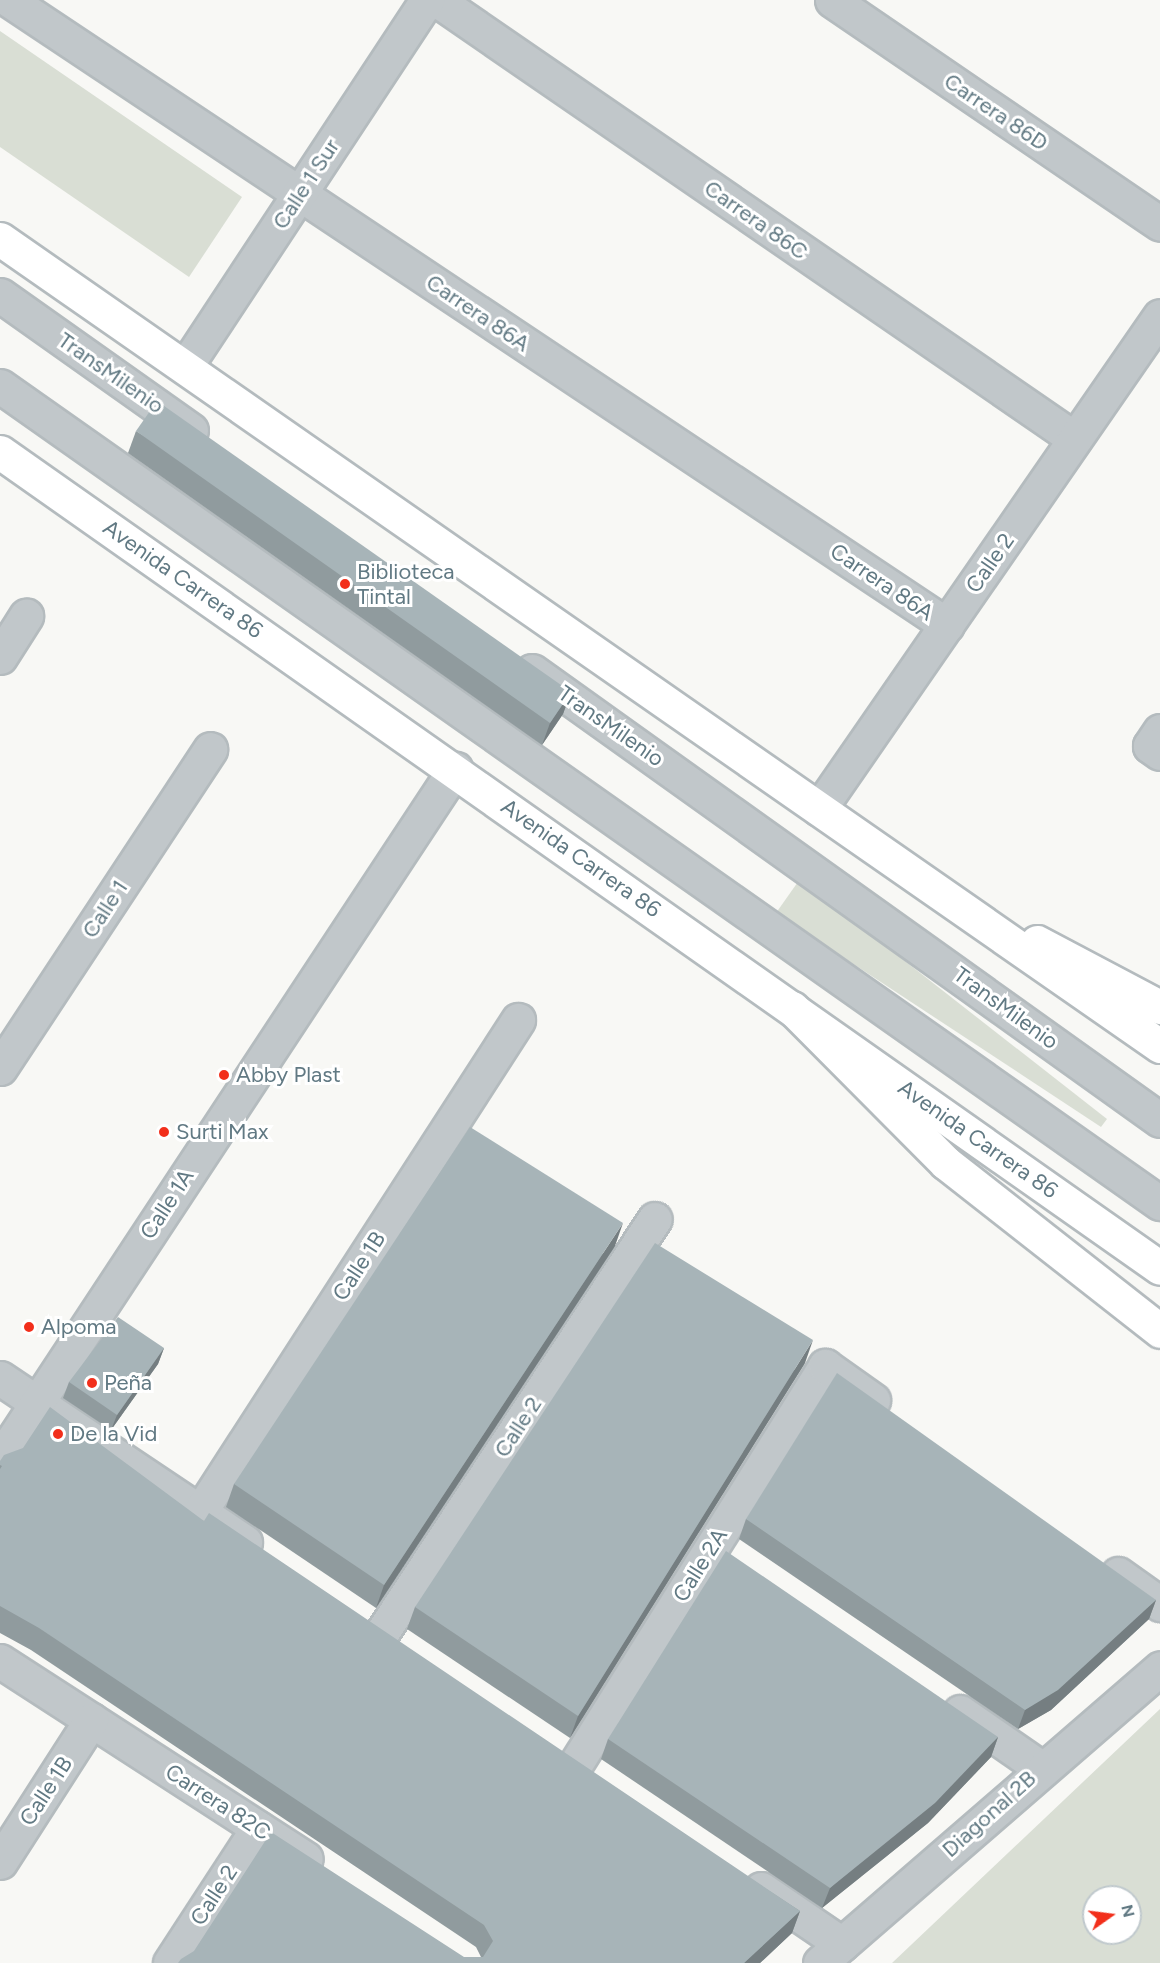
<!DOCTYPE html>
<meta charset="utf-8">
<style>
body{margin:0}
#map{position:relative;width:1160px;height:1963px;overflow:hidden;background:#f8f8f5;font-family:Figtree,sans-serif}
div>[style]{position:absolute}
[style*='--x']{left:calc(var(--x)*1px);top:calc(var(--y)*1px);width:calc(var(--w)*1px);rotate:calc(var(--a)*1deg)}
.green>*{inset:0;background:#d9ded4}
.roads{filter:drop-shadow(2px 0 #b4bbbe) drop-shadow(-2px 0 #b4bbbe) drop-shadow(0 2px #b4bbbe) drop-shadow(0 -2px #b4bbbe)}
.minor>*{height:33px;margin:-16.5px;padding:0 16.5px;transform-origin:16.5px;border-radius:16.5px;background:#c1c7ca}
.major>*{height:33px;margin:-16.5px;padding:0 16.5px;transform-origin:16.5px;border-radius:16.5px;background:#fff}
.highway>*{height:33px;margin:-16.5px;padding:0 16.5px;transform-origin:16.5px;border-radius:16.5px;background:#fff}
.wall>*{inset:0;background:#909b9e}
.shaded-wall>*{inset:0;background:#757e81}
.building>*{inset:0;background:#a7b4b8}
.dots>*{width:16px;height:16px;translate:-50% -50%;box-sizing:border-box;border:3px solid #fff;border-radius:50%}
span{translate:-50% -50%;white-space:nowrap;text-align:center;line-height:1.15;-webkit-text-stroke:6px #fff;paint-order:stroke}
.street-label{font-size:22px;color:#617983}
.poi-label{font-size:22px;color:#617983}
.left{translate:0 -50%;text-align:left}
.north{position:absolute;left:1082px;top:1885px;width:60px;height:60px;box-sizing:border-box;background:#fff;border:2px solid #c0c9cd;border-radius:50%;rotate:76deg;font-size:16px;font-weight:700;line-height:24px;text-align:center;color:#617983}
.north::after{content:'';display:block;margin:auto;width:21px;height:27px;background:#f22f1b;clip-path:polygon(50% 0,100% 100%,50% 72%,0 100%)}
</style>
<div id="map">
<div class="green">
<div style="clip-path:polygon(0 31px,242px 197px,189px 277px,0 147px)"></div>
<div style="clip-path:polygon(800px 879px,1107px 1119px,1101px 1127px,776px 913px)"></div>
<div style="clip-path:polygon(evenodd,1160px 1709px,1160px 1963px,892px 1963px,1160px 1709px,1094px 1897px,1130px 1897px,1130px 1933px,1094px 1933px,1094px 1897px)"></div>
</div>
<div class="roads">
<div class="minor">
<div style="--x:9;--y:0;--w:1127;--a:33.68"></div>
<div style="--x:437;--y:0;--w:774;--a:34.53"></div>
<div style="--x:832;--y:0;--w:397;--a:34.3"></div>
<div style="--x:0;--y:295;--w:234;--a:35.3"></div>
<div style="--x:185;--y:367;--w:440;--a:-56.6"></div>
<div style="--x:0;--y:386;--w:1419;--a:35.16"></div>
<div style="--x:0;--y:657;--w:49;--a:-57.6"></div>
<div style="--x:532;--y:671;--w:772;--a:35.56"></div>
<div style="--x:1160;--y:731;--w:18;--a:124"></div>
<div style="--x:1150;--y:746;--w:12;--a:35"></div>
<div style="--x:819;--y:809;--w:599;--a:-55.33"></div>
<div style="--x:0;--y:1068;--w:382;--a:-56.6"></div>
<div style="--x:0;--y:1378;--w:295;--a:33.8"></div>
<div style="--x:0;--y:1459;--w:827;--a:-56.6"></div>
<div style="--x:200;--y:1512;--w:586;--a:-57.12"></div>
<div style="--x:1118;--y:1574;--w:52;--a:35.5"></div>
<div style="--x:381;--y:1634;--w:497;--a:-56.6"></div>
<div style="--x:0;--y:1661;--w:364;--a:32.9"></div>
<div style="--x:960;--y:1712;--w:98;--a:34.7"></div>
<div style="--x:575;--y:1765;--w:471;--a:-57.9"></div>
<div style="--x:825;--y:1366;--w:59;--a:35.3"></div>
<div style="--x:0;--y:1862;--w:169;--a:-57.3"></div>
<div style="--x:761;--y:1889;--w:98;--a:34.2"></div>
<div style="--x:170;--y:1963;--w:161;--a:-56.9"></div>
<div style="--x:820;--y:1963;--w:450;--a:-40.9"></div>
</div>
<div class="major">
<div style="--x:0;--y:239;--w:1413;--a:34.83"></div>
<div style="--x:0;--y:452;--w:1418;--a:35.12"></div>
<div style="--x:1037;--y:942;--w:139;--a:27.9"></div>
</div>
<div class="highway">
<div style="--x:792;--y:1008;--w:218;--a:45.2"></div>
<div style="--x:946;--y:1163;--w:272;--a:38.1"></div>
</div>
</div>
<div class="wall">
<div style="clip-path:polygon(136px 431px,571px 692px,563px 714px,542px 745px,128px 453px)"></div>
<div style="clip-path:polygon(615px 1246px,376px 1608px,226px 1507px,234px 1484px)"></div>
<div style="clip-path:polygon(164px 1348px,158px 1364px,111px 1430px,63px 1398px,69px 1382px)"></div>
<div style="clip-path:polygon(805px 1363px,570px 1738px,407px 1629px,415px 1607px)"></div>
<div style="clip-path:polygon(0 1461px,204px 1521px,800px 1911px,792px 1933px,760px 1963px,178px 1963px,464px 1957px,481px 1957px,476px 1947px,31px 1650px,0 1633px)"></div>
<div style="clip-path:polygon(746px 1519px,1156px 1600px,1149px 1619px,1051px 1710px,1018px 1729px,739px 1539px)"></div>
<div style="clip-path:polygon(998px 1737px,991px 1757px,928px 1823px,822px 1908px,601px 1759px,608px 1739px)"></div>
</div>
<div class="shaded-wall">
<div style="clip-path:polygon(571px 692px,563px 714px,542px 745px,550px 723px)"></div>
<div style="clip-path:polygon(623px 1223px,615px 1246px,376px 1608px,384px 1585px)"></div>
<div style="clip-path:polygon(813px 1340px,805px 1363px,570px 1738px,578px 1716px)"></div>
<div style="clip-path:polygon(164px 1348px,158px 1364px,111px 1430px,117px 1415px)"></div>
<div style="clip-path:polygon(1156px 1600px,1149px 1619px,1051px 1710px,1018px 1729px,1025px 1710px)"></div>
<div style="clip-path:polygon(998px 1737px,991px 1757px,928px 1823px,822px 1908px,830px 1888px)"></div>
<div style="clip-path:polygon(800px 1911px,792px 1933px,760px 1963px,744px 1963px)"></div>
</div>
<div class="building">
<div style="clip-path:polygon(157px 401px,571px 692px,550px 723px,136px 431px)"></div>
<div style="clip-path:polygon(470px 1127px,623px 1223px,384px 1585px,234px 1484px)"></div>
<div style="clip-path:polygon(655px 1243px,813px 1340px,578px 1716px,415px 1607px)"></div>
<div style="clip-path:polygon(118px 1317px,164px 1348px,117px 1415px,69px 1382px)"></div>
<div style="clip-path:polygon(837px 1373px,1156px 1600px,1058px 1690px,1025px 1710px,746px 1519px)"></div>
<div style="clip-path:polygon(50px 1407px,204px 1521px,209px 1513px,800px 1911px,744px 1963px,178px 1963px,181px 1959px,194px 1951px,271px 1832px,464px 1957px,483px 1957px,493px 1941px,484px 1925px,39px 1628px,0 1606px,0 1469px,2px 1466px,0 1465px,0 1461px,4px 1455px,23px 1448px)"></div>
<div style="clip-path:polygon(726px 1551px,998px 1737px,935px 1803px,830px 1888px,608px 1739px)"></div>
</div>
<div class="dots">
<div style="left:345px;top:584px;background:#f22f1b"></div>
<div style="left:224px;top:1075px;background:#f22f1b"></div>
<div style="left:164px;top:1132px;background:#f22f1b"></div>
<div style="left:29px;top:1327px;background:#f22f1b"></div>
<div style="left:92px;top:1383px;background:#f22f1b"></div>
<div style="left:58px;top:1434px;background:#f22f1b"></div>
</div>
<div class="street-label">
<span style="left:996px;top:112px;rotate:34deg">Carrera 86D</span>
<span style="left:306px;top:184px;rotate:-57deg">Calle 1 Sur</span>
<span style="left:756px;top:220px;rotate:35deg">Carrera 86C</span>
<span style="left:478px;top:313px;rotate:34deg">Carrera 86A</span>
<span style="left:111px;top:373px;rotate:35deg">TransMilenio</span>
<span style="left:990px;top:563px;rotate:-55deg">Calle 2</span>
<span style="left:183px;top:579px;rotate:35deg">Avenida Carrera 86</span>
<span style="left:882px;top:582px;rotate:34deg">Carrera 86A</span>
<span style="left:611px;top:726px;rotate:35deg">TransMilenio</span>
<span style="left:581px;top:858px;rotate:35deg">Avenida Carrera 86</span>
<span style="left:105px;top:909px;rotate:-57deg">Calle 1</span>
<span style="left:1006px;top:1008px;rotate:36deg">TransMilenio</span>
<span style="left:978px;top:1139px;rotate:35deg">Avenida Carrera 86</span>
<span style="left:167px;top:1204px;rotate:-57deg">Calle 1A</span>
<span style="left:359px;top:1266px;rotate:-57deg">Calle 1B</span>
<span style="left:518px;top:1427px;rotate:-57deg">Calle 2</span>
<span style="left:700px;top:1565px;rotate:-58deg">Calle 2A</span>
<span style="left:46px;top:1791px;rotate:-57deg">Calle 1B</span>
<span style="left:218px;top:1802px;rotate:33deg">Carrera 82C</span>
<span style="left:989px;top:1814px;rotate:-42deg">Diagonal 2B</span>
<span style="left:214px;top:1895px;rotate:-57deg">Calle 2</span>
</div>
<div class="poi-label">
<span class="left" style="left:357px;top:584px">Biblioteca<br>Tintal</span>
<span class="left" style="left:236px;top:1075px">Abby Plast</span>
<span class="left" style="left:176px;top:1132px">Surti Max</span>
<span class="left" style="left:41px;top:1327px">Alpoma</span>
<span class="left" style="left:104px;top:1383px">Peña</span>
<span class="left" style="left:70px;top:1434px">De la Vid</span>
</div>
<div class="north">N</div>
</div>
